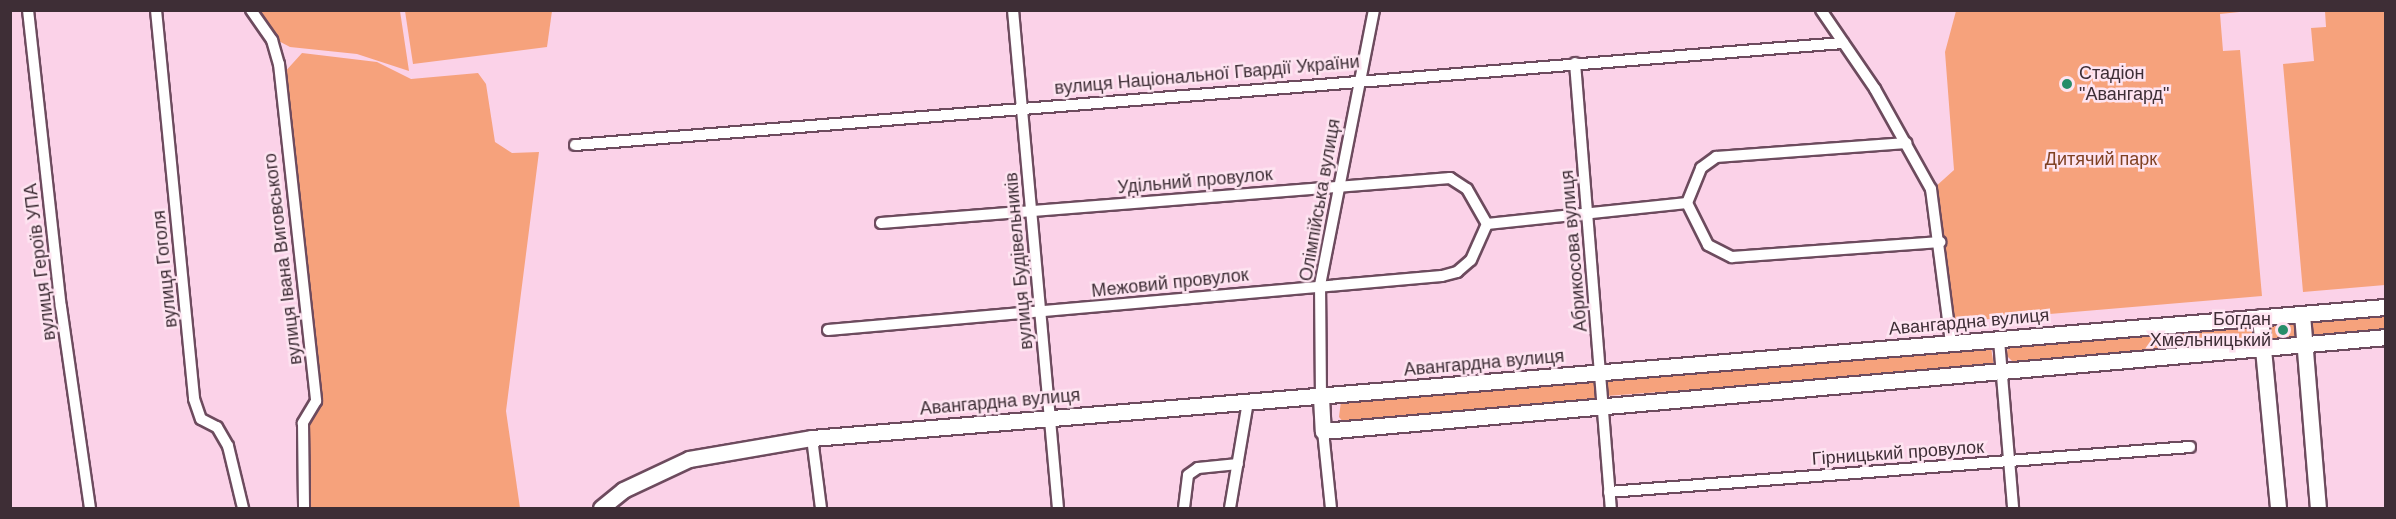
<!DOCTYPE html>
<meta charset="utf-8">
<style>
body{margin:0}
#map{position:relative;width:2396px;height:519px;overflow:hidden;background:#fbd2e8;font-family:Helvetica,sans-serif}
div>[style]{position:absolute}
[style*='--x']{left:calc(var(--x)*1px);top:calc(var(--y)*1px);width:calc(var(--w)*1px);rotate:calc(var(--a)*1deg)}
.green>*{inset:0;background:#f6a27c}
.roads{filter:drop-shadow(2px 0 #6d4b5e) drop-shadow(-2px 0 #6d4b5e) drop-shadow(0 2px #6d4b5e) drop-shadow(0 -2px #6d4b5e)}
.street>*{height:10px;margin:-5px;padding:0 5px;transform-origin:5px;border-radius:5px;background:#fff}
.secondary>*{height:15px;margin:-7.5px;padding:0 7.5px;transform-origin:7.5px;border-radius:7.5px;background:#fff}
.dots>*{width:16px;height:16px;translate:-50% -50%;box-sizing:border-box;border:3px solid #fee4f1;border-radius:50%}
span{translate:-50% -50%;white-space:nowrap;text-align:center;line-height:1.15;-webkit-text-stroke:5px #fee4f1;paint-order:stroke}
.poi-label{font-size:18px;color:#3e2e36}
.left{translate:0 -50%;text-align:left}
.right{translate:-100% -50%;text-align:right}
.street-label{font-size:18px;color:#3e2e36}
.park-label{font-size:18px;color:#804122}
.frame{position:absolute;inset:0;border:12px solid #3e2e36;pointer-events:none}
</style>
<div id="map">
<div class="green">
<div style="clip-path:polygon(254px 11px,400px 11px,409px 71px,357px 54px,290px 47px,273px 38px)"></div>
<div style="clip-path:polygon(405px 11px,405px 10px,552px 11px,547px 47px,413px 64px)"></div>
<div style="clip-path:polygon(1956px 11px,2249px 11px,2220px 14px,2223px 51px,2240px 50px,2262px 296px,1955px 322px,1934px 188px,1954px 170px,1945px 52px)"></div>
<div style="clip-path:polygon(2325px 11px,2385px 11px,2385px 285px,2303px 292px,2283px 64px,2314px 61px,2311px 28px,2326px 27px)"></div>
<div style="clip-path:polygon(302px 53px,377px 62px,411px 79px,478px 73px,486px 84px,495px 142px,512px 153px,539px 152px,506px 411px,520px 508px,306px 508px,307px 421px,319px 404px,283px 74px)"></div>
<div style="clip-path:polygon(2385px 307px,2385px 337px,2263px 347px,2260px 317px)"></div>
<div style="clip-path:polygon(2249px 325px,2253px 335px,2247px 343px,2013px 362px,2006px 355px,2009px 345px)"></div>
<div style="clip-path:polygon(1991px 347px,1994px 367px,1606px 396px,1608px 377px)"></div>
<div style="clip-path:polygon(1594px 379px,1596px 401px,1344px 423px,1339px 417px,1341px 401px)"></div>
</div>
<div class="roads">
<div class="street">
<div style="--x:28;--y:10;--w:299;--a:83.7"></div>
<div style="--x:61;--y:307;--w:203;--a:81.8"></div>
<div style="--x:156;--y:10;--w:391;--a:84.4"></div>
<div style="--x:194;--y:399;--w:21;--a:71"></div>
<div style="--x:201;--y:419;--w:18;--a:27"></div>
<div style="--x:217;--y:427;--w:22;--a:60"></div>
<div style="--x:228;--y:446;--w:64;--a:76.4"></div>
<div style="--x:251;--y:10;--w:37;--a:55"></div>
<div style="--x:272;--y:40;--w:25;--a:74"></div>
<div style="--x:279;--y:64;--w:339;--a:83.7"></div>
<div style="--x:316;--y:401;--w:26;--a:121"></div>
<div style="--x:303;--y:423;--w:85;--a:89.3"></div>
<div style="--x:1013;--y:10;--w:500;--a:84.84"></div>
<div style="--x:1821;--y:10;--w:96;--a:55.6"></div>
<div style="--x:1875;--y:89;--w:115;--a:60.8"></div>
<div style="--x:1931;--y:189;--w:155;--a:82.6"></div>
<div style="--x:1575;--y:63;--w:446;--a:85.4"></div>
<div style="--x:575;--y:145;--w:1272;--a:-4.6"></div>
<div style="--x:1687;--y:203;--w:47;--a:63.4"></div>
<div style="--x:1708;--y:245;--w:27;--a:27"></div>
<div style="--x:1732;--y:257;--w:209;--a:-4.1"></div>
<div style="--x:1687;--y:203;--w:38;--a:-68"></div>
<div style="--x:1701;--y:168;--w:19;--a:-36"></div>
<div style="--x:1716;--y:157;--w:191;--a:-4.2"></div>
<div style="--x:881;--y:223;--w:571;--a:-4.52"></div>
<div style="--x:1450;--y:178;--w:20;--a:33"></div>
<div style="--x:1467;--y:189;--w:40;--a:60.3"></div>
<div style="--x:1487;--y:224;--w:201;--a:-6"></div>
<div style="--x:828;--y:330;--w:616;--a:-5.03"></div>
<div style="--x:1442;--y:276;--w:16;--a:-15"></div>
<div style="--x:1457;--y:272;--w:18;--a:-41"></div>
<div style="--x:1471;--y:260;--w:39;--a:-66"></div>
<div style="--x:1999;--y:340;--w:169;--a:85.2"></div>
<div style="--x:1321;--y:397;--w:112;--a:-90.5"></div>
<div style="--x:1320;--y:285;--w:280;--a:-78.9"></div>
<div style="--x:1323;--y:431;--w:77;--a:84.1"></div>
<div style="--x:812;--y:438;--w:71;--a:82.7"></div>
<div style="--x:1609;--y:492;--w:583;--a:-4.43"></div>
<div style="--x:1184;--y:508;--w:33;--a:-83"></div>
<div style="--x:1188;--y:475;--w:12;--a:-35"></div>
<div style="--x:1198;--y:468;--w:40;--a:-5.7"></div>
<div style="--x:1230;--y:508;--w:108;--a:-80.4"></div>
</div>
<div class="secondary">
<div style="--x:2302;--y:314;--w:195;--a:85.3"></div>
<div style="--x:2260;--y:317;--w:192;--a:84.6"></div>
<div style="--x:1321;--y:397;--w:34;--a:87"></div>
<div style="--x:1323;--y:431;--w:1067;--a:-5.05"></div>
<div style="--x:601;--y:508;--w:28;--a:-39"></div>
<div style="--x:623;--y:490;--w:73;--a:-25.2"></div>
<div style="--x:689;--y:459;--w:125;--a:-9.7"></div>
<div style="--x:812;--y:438;--w:1579;--a:-4.76"></div>
</div>
</div>
<div class="dots">
<div style="left:2067px;top:84px;background:#278d69"></div>
<div style="left:2283px;top:330px;background:#278d69"></div>
</div>
<div class="poi-label">
<span class="left" style="left:2079px;top:84px">Стадіон<br>"Авангард"</span>
<span class="right" style="left:2271px;top:330px">Богдан<br>Хмельницький</span>
</div>
<div class="street-label">
<span style="left:1207px;top:75px;rotate:-5deg">вулиця Національної Гвардії України</span>
<span style="left:1195px;top:181px;rotate:-5deg">Удільний провулок</span>
<span style="left:1320px;top:200px;rotate:-80deg">Олімпійська вулиця</span>
<span style="left:1574px;top:251px;rotate:-95deg">Абрикосова вулиця</span>
<span style="left:283px;top:259px;rotate:-97deg">вулиця Івана Виговського</span>
<span style="left:1019px;top:261px;rotate:-95deg">вулиця Будівельників</span>
<span style="left:40px;top:262px;rotate:-97deg">вулиця Героїв УПА</span>
<span style="left:165px;top:269px;rotate:-96deg">вулиця Гоголя</span>
<span style="left:1170px;top:283px;rotate:-6deg">Межовий провулок</span>
<span style="left:1969px;top:322px;rotate:-5deg">Авангардна вулиця</span>
<span style="left:1484px;top:363px;rotate:-5deg">Авангардна вулиця</span>
<span style="left:1000px;top:402px;rotate:-5deg">Авангардна вулиця</span>
<span style="left:1898px;top:453px;rotate:-4deg">Гірницький провулок</span>
</div>
<div class="park-label">
<span style="left:2101px;top:159px">Дитячий парк</span>
</div>
<div class="frame"></div>
</div>
